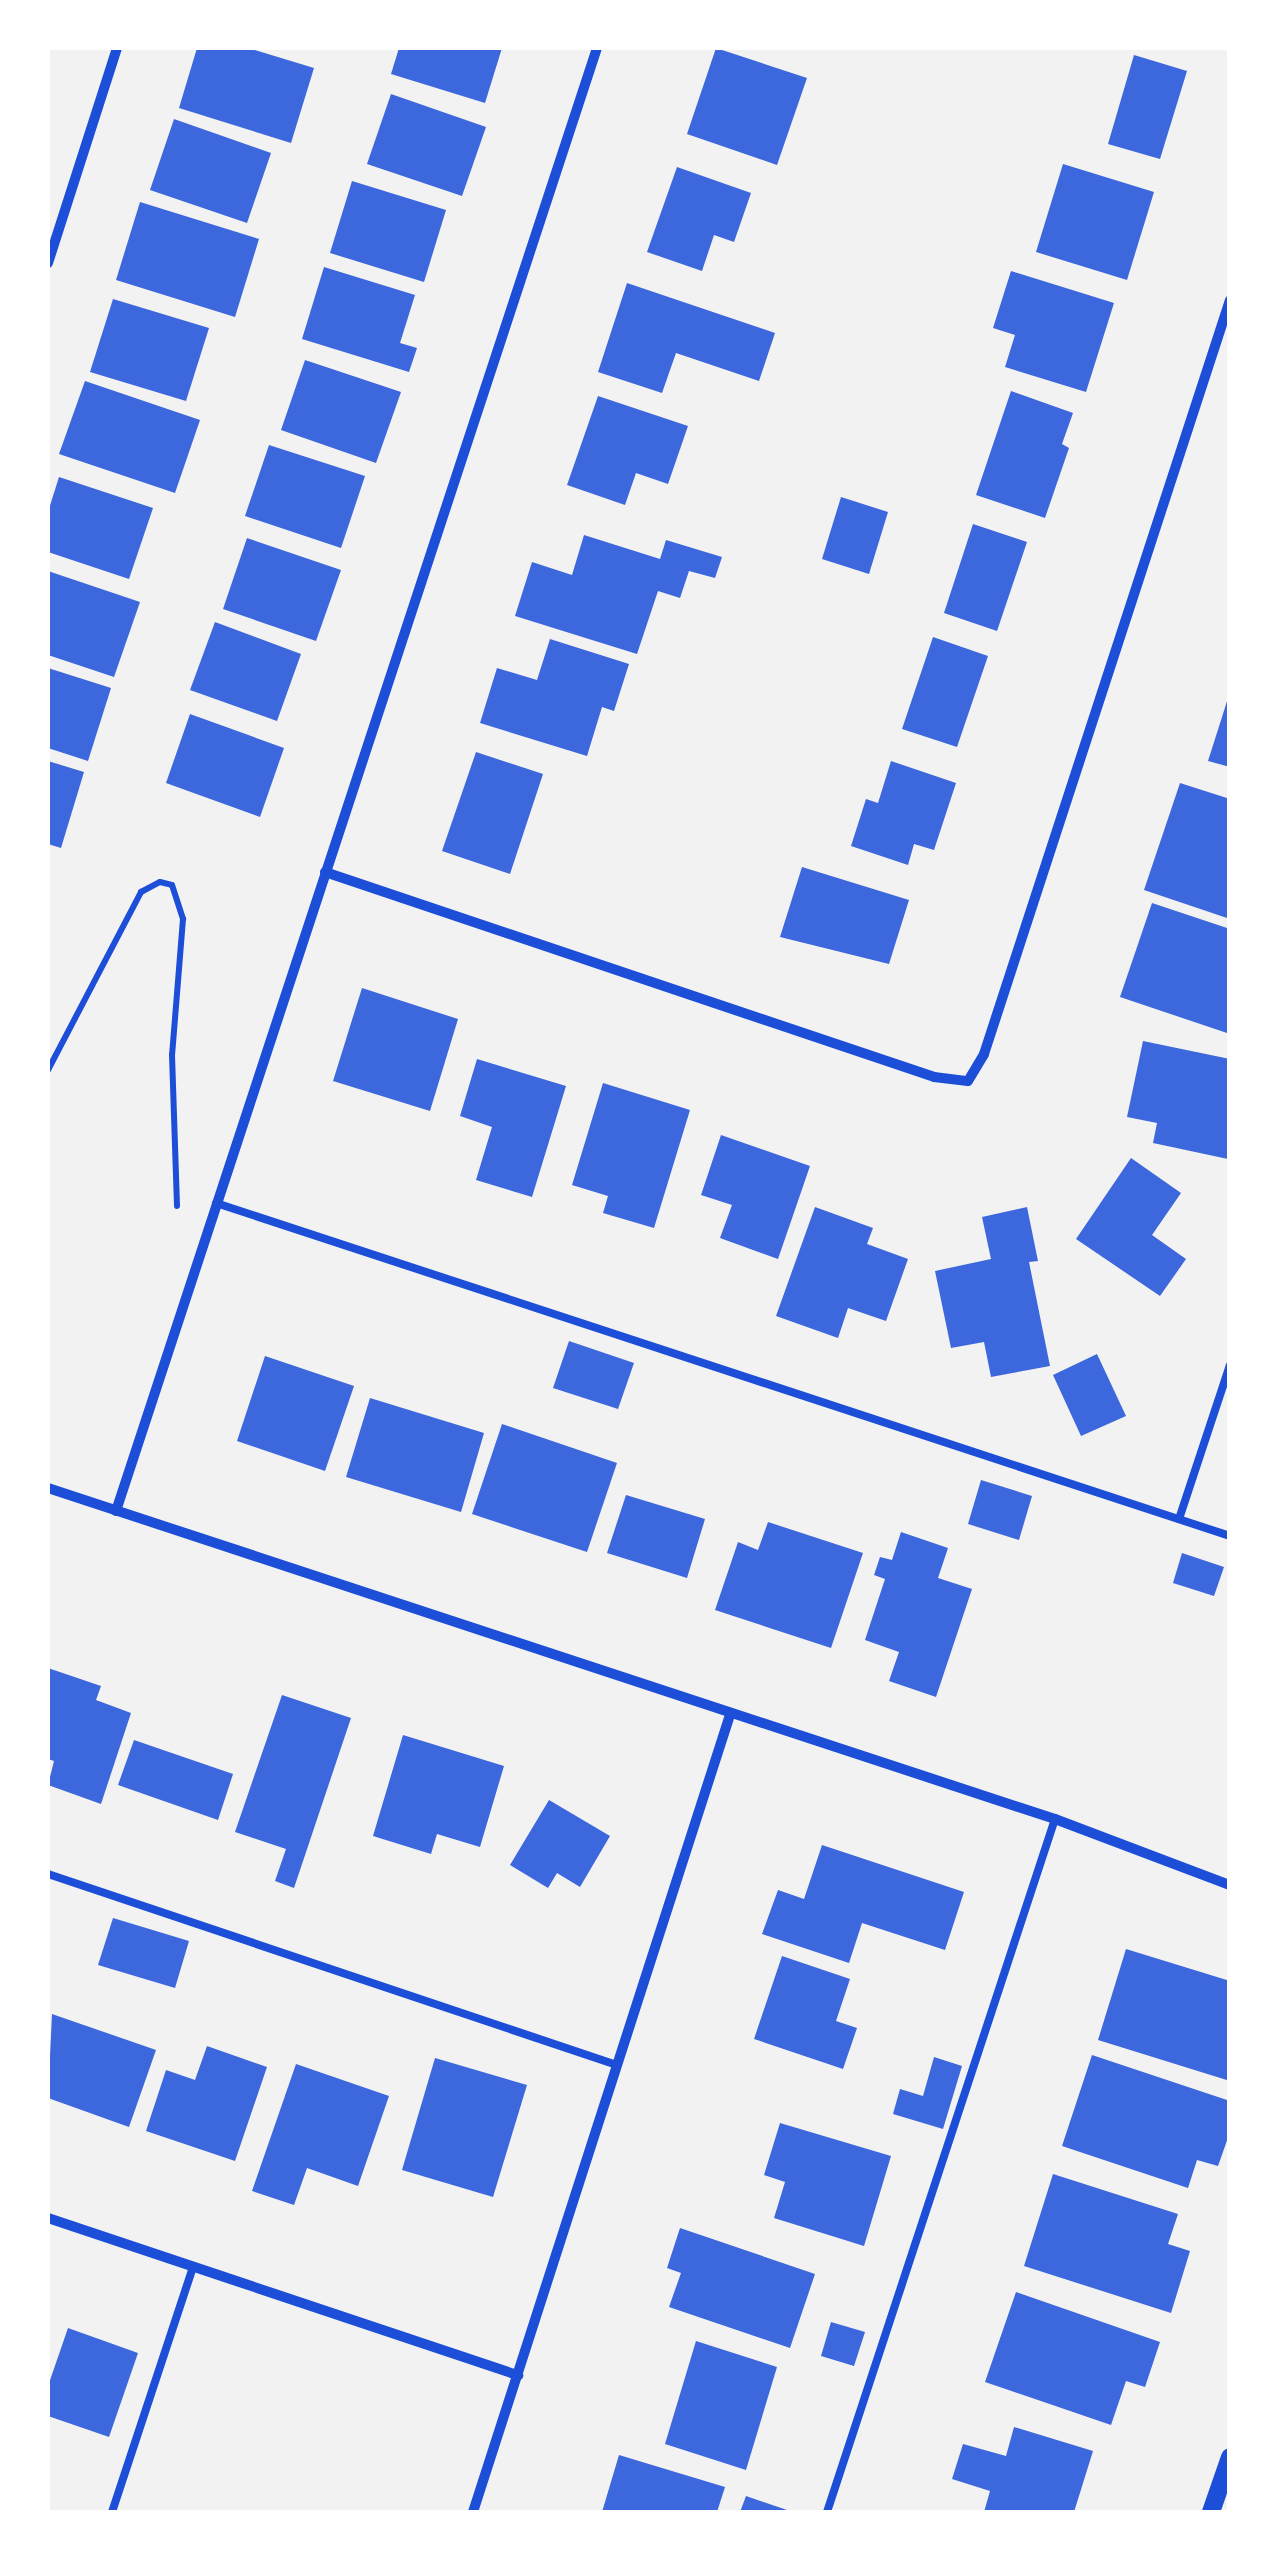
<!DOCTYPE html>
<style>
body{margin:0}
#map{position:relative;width:1277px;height:2560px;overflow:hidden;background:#f2f2f2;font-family:"Source Serif 4",serif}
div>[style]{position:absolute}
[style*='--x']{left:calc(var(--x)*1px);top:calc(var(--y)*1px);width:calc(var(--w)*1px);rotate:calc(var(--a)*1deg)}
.building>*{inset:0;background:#3d67dc}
.path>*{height:6px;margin:-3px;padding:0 3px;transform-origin:3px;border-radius:3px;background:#1d4ed8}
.service>*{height:8px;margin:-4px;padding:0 4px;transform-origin:4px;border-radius:4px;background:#1d4ed8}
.minor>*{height:10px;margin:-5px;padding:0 5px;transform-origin:5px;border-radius:5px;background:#1d4ed8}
.tertiary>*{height:18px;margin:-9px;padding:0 9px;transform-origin:9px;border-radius:9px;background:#1d4ed8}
span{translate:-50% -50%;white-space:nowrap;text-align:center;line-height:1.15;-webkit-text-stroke:9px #fff;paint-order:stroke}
.frame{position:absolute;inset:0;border:50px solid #fff;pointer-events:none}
</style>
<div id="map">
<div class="building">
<div style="clip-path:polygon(197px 48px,248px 48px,314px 68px,291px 143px,179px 108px)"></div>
<div style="clip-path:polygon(399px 48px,502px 48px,485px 103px,391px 74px)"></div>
<div style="clip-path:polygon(716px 48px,807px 78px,777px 165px,687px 134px)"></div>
<div style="clip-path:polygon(1134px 55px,1187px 71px,1160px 159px,1108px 144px)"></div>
<div style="clip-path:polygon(391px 94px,486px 127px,462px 196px,367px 164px)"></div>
<div style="clip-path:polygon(174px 119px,271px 153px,247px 223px,150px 190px)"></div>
<div style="clip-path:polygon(1063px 164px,1154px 192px,1127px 280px,1036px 252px)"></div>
<div style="clip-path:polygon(677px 167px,751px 193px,734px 242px,714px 235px,702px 271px,647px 252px)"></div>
<div style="clip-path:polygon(352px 181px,446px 210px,424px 282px,330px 253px)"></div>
<div style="clip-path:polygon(140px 202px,259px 239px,235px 317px,116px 280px)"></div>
<div style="clip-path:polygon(324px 267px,415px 295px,400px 343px,417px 348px,409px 372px,302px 339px)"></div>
<div style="clip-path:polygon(1011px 271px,1114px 303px,1086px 392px,1005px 367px,1015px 335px,993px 328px)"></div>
<div style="clip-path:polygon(627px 283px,775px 333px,759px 381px,676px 353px,662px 393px,598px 372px)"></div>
<div style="clip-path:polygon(113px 299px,209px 328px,186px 401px,90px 372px)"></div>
<div style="clip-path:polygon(305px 360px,401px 392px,376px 463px,281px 430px)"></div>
<div style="clip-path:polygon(85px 381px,200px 420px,175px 493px,59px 454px)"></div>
<div style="clip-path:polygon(1011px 391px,1073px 413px,1062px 444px,1069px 448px,1045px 518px,976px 495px)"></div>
<div style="clip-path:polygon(598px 396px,688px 426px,668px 484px,636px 473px,625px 505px,567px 485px)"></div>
<div style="clip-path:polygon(269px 445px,365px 476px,341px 548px,245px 516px)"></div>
<div style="clip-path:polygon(59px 477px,153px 508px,129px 579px,48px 552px,48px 512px)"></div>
<div style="clip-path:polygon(841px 497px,888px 512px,869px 574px,822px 559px)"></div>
<div style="clip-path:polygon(973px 524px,1027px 542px,997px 631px,944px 613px)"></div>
<div style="clip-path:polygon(584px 535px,660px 559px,666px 540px,722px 557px,715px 578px,689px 571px,680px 598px,658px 591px,637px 654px,515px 616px,532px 562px,572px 575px)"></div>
<div style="clip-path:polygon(247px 538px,341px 570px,316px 641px,223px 609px)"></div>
<div style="clip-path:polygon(48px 571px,140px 602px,114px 677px,48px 655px)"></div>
<div style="clip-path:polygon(215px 622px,301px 654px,277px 721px,190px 690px)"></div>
<div style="clip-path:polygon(933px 637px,988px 656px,957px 747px,902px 729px)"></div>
<div style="clip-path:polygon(550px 639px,629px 664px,614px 711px,602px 707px,587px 756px,480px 723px,497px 668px,537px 680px)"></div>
<div style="clip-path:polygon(48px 668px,111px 688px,88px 761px,48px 748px)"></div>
<div style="clip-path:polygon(1229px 695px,1230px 695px,1230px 767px,1208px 761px)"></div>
<div style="clip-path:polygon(190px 714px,284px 748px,260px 817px,166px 783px)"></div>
<div style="clip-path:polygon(476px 752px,543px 774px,510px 874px,442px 851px)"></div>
<div style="clip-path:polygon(48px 761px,84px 772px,61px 848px,48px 844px)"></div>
<div style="clip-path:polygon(891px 761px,956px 783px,934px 850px,914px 844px,908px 865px,851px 846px,866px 799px,878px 803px)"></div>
<div style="clip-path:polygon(1180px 783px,1230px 799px,1230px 919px,1144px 890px)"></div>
<div style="clip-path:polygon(802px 867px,909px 900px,889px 964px,780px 937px)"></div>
<div style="clip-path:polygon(1152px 903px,1230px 929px,1230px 1034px,1120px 997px)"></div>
<div style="clip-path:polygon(362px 988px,458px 1019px,430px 1111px,333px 1081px)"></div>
<div style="clip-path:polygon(1143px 1041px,1230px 1059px,1228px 1159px,1153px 1143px,1157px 1123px,1127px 1117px)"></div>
<div style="clip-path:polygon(477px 1059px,566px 1086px,532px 1197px,476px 1180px,492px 1127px,460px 1116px)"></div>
<div style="clip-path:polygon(603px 1083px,690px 1110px,654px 1228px,603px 1213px,608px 1196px,572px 1185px)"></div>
<div style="clip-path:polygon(721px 1135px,810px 1166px,778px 1259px,720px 1238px,732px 1205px,701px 1195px)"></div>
<div style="clip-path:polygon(1131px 1158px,1181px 1193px,1152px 1235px,1186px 1259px,1160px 1296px,1076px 1239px)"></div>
<div style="clip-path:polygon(815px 1207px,873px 1228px,867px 1244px,908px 1259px,886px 1321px,848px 1308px,838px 1338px,776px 1316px)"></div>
<div style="clip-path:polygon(1027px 1207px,1038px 1261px,1029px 1262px,1050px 1366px,991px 1377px,984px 1342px,951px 1348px,935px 1271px,991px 1259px,982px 1217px)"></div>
<div style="clip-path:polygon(569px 1341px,634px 1363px,618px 1409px,553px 1388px)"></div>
<div style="clip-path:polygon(1097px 1354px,1126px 1416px,1081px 1436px,1053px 1375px)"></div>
<div style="clip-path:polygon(265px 1356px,354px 1386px,325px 1471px,237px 1441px)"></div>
<div style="clip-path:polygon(370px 1398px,484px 1433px,461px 1512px,346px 1477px)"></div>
<div style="clip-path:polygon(502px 1424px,617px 1463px,587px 1552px,472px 1514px)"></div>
<div style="clip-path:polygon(981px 1480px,1032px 1496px,1019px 1540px,968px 1524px)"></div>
<div style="clip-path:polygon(626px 1495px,705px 1519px,687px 1578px,607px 1553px)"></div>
<div style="clip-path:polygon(768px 1522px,863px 1553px,831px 1648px,715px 1610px,738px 1542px,758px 1550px)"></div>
<div style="clip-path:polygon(901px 1532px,948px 1548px,938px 1578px,972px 1589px,936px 1697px,889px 1681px,899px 1652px,865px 1640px,885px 1579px,874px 1575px,880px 1557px,892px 1560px)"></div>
<div style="clip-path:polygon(1182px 1553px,1224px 1567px,1214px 1596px,1173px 1583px)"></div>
<div style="clip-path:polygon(48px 1668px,101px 1686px,96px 1700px,131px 1713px,101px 1804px,48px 1785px,54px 1761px,48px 1759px)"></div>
<div style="clip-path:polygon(282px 1695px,351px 1718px,294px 1888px,275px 1881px,286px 1849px,235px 1832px)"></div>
<div style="clip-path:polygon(403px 1735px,504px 1766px,480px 1847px,437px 1834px,431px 1854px,373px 1836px)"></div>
<div style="clip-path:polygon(134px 1740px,233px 1774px,218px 1820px,118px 1785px)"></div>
<div style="clip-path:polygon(549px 1800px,610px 1836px,580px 1887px,557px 1873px,548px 1888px,510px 1865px)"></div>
<div style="clip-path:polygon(822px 1845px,964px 1892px,945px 1950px,862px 1923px,849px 1963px,762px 1934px,778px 1890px,804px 1899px)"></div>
<div style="clip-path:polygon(113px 1918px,189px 1941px,175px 1988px,98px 1965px)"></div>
<div style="clip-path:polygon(1126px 1949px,1230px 1981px,1230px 2081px,1098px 2040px)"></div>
<div style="clip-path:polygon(782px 1956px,850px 1979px,836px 2021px,857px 2028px,843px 2069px,754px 2039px)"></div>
<div style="clip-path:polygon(52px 2014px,156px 2050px,129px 2127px,48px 2098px)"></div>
<div style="clip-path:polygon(207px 2046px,267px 2067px,235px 2161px,146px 2131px,166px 2070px,195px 2080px)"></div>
<div style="clip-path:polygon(1092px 2055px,1230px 2101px,1230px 2132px,1218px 2166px,1197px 2160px,1188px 2188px,1062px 2146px)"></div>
<div style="clip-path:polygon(934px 2057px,962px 2066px,943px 2129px,893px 2114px,900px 2089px,923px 2096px)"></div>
<div style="clip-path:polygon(435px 2058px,527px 2085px,493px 2197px,402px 2170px)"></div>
<div style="clip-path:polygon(296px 2064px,389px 2096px,358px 2186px,307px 2168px,294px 2205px,252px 2191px)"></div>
<div style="clip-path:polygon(780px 2123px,891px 2156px,864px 2246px,774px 2218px,785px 2182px,764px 2175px)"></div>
<div style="clip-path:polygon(1053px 2174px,1178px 2214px,1168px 2244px,1190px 2251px,1171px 2313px,1024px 2266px)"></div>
<div style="clip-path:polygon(680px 2228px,815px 2274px,790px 2348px,669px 2307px,681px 2273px,667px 2268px)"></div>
<div style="clip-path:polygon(1016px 2292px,1160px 2342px,1145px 2387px,1126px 2381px,1111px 2425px,985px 2382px)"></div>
<div style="clip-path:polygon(831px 2322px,865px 2332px,854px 2366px,821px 2356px)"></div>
<div style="clip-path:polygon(68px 2328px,138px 2353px,109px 2437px,48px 2416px,48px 2386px)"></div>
<div style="clip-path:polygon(696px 2341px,777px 2367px,746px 2470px,665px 2444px)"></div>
<div style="clip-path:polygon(1014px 2427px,1093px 2451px,1074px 2512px,984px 2512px,990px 2491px,952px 2479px,963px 2444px,1006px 2456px)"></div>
<div style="clip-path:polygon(619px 2455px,725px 2487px,717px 2512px,602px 2512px)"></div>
<div style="clip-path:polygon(746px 2496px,793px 2512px,740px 2512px)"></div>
</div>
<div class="path">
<div style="--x:48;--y:1070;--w:201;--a:-62.4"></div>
<div style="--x:141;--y:892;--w:21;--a:-28"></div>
<div style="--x:160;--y:882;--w:12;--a:14"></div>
<div style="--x:172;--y:885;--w:36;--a:72"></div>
<div style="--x:183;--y:919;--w:136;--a:94.6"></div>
<div style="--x:172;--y:1055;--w:151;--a:88.1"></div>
</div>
<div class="service">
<div style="--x:216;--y:1203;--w:1067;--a:18.18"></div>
<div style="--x:1179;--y:1519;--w:162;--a:-71.7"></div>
<div style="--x:48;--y:1874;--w:600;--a:18.56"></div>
<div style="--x:112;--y:2512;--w:258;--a:-71.7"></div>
<div style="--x:827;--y:2512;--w:730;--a:-71.79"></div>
</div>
<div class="minor">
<div style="--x:48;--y:263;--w:226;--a:-72.2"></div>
<div style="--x:325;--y:872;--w:643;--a:18.6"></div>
<div style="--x:934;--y:1077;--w:34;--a:7"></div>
<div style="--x:968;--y:1081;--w:31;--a:-59"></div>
<div style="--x:984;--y:1054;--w:793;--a:-71.93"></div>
<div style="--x:48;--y:1488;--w:1060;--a:18.2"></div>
<div style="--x:1055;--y:1819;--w:187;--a:20.7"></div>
<div style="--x:116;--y:1511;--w:1540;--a:-71.8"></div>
<div style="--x:48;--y:2218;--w:496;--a:18.5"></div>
<div style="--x:473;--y:2512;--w:837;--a:-72.13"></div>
</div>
<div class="tertiary">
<div style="--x:1211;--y:2512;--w:58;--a:-70.9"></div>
</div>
<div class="frame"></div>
</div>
